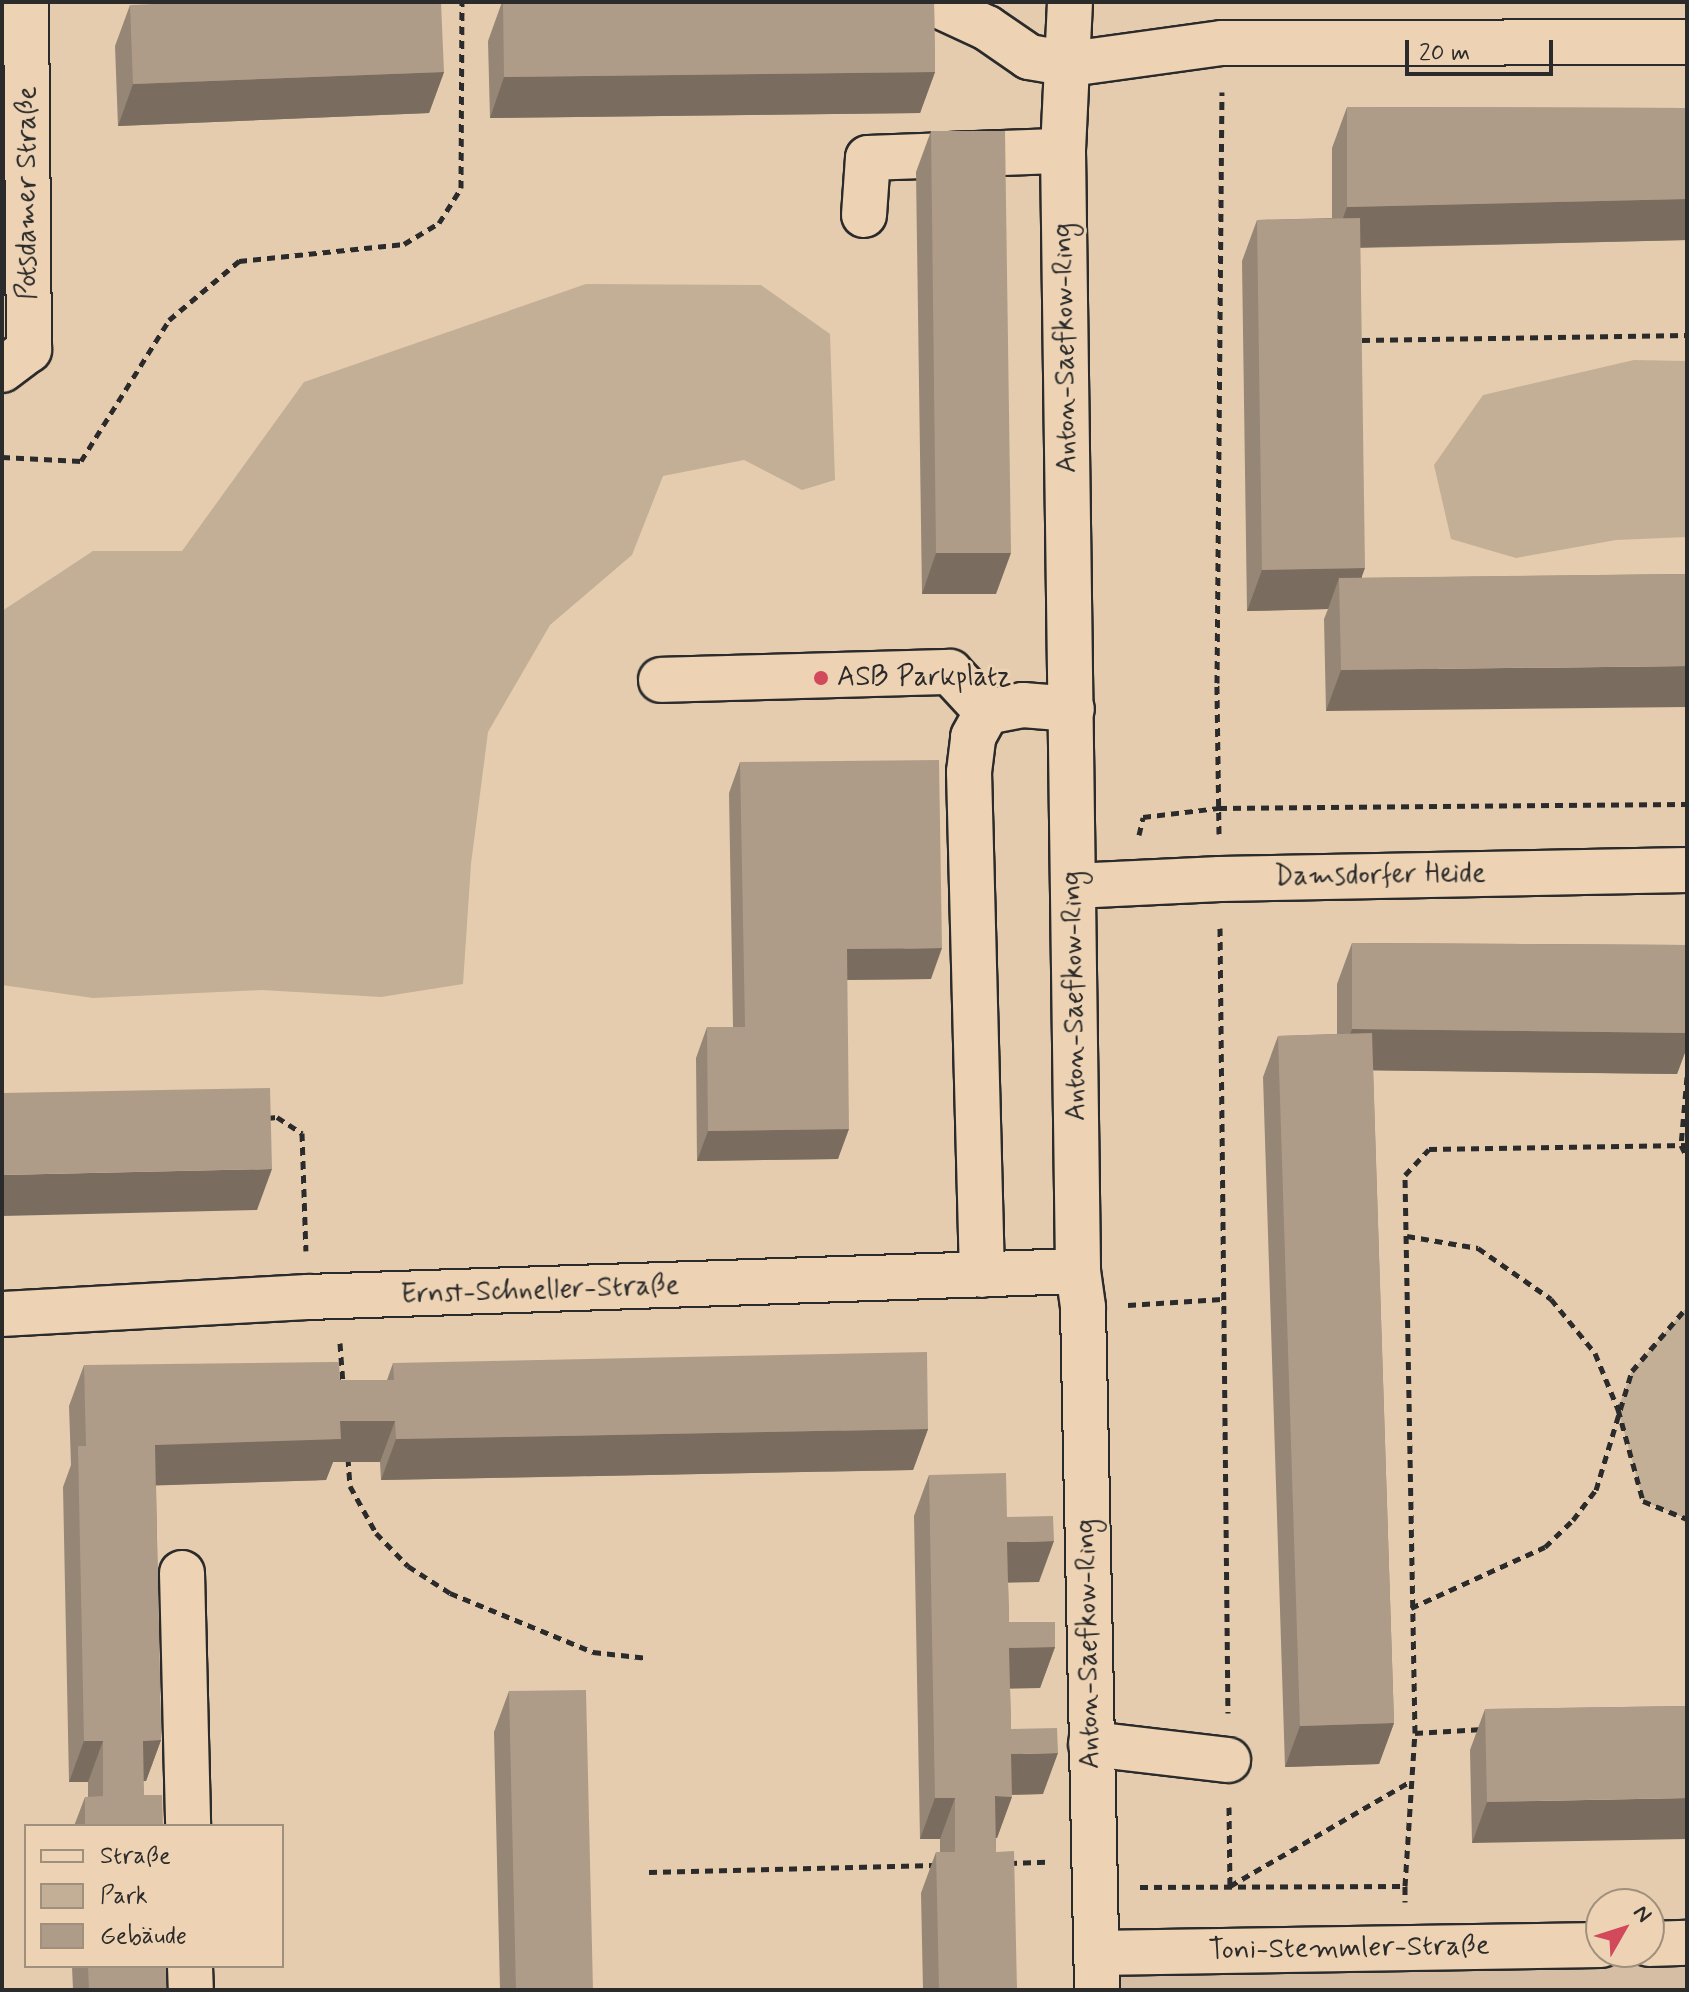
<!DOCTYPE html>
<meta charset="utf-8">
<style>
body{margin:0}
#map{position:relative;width:1689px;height:1992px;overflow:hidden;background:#e5ccaf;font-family:Mynerve,sans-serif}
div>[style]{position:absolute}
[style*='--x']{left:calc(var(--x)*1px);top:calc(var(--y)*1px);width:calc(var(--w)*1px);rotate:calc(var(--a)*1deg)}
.built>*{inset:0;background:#d5bea3}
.green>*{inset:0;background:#c3af96}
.path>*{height:5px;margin-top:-2.5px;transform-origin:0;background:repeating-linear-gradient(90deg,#2b2b2b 0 8px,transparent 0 14px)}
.roads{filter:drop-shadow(2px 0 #2b2b2b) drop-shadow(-2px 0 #2b2b2b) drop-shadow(0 2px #2b2b2b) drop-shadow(0 -2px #2b2b2b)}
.minor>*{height:44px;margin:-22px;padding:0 22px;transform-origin:22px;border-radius:22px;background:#edd3b4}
.wall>*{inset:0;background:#968675}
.shaded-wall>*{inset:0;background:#7a6d5f}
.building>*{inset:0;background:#af9c88}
.dots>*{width:22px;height:22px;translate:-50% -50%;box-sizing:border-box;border:4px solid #edd3b4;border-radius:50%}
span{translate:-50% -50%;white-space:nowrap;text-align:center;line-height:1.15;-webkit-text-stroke:6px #edd3b4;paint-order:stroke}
.street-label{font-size:28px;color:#2b2b2b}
.poi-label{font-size:28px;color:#2b2b2b}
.left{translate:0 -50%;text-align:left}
.frame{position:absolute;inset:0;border:4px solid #2b2b2b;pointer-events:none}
.legend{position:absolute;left:24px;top:1824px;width:260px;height:144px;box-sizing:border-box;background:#edd3b4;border:2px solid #9f907d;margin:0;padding:10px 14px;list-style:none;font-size:24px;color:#2b2b2b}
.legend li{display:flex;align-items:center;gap:16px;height:40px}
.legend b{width:40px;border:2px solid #9f907d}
.north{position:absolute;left:1585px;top:1888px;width:80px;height:80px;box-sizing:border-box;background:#edd3b4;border:2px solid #9f907d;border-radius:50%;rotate:51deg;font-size:22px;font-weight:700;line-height:32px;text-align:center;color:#2b2b2b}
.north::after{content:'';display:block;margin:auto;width:28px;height:36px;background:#d1495b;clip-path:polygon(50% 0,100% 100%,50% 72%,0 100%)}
.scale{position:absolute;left:1405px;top:40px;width:148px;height:36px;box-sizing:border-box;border:4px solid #2b2b2b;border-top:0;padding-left:10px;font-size:24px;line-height:28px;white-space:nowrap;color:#2b2b2b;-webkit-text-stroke:6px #edd3b4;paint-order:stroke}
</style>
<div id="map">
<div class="built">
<div style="clip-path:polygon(1687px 1943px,1687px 1990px,1097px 1990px,1096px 1953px,1649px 1952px)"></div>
</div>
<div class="green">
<div style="clip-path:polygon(586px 284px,761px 285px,830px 334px,835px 480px,802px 490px,744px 460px,663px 476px,632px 555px,550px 625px,488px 732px,471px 864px,463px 984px,381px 997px,262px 990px,93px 998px,2px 985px,2px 611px,93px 551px,182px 551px,304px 382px)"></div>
<div style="clip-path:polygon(1634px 360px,1687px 361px,1687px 537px,1616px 540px,1516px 558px,1451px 539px,1434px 465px,1483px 395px)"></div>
<div style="clip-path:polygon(1687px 1307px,1687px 1519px,1643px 1501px,1618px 1409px,1632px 1371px)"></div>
</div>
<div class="path">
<div style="--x:1362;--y:340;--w:325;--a:-0.9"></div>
<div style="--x:2;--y:457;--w:79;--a:2.9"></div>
<div style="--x:81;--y:461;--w:166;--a:-58"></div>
<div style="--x:169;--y:320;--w:92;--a:-40.1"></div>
<div style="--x:239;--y:261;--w:166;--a:-5.9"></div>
<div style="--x:404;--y:244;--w:41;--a:-31"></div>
<div style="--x:439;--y:223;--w:41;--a:-57.8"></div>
<div style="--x:461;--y:188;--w:186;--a:-89.7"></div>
<div style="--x:1219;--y:834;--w:151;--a:-90.8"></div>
<div style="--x:1217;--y:683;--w:591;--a:-89.52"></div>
<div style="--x:1139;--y:835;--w:18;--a:-77"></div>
<div style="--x:1143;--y:817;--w:77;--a:-6.8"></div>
<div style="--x:1219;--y:808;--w:468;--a:-0.5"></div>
<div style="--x:1220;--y:928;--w:785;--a:89.42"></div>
<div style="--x:1687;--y:1077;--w:68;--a:95"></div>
<div style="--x:1681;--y:1145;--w:13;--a:63"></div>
<div style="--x:267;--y:1118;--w:10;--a:-6"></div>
<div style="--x:277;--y:1117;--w:30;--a:33"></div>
<div style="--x:302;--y:1133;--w:118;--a:88.1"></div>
<div style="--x:1407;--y:1236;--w:72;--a:9.6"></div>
<div style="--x:1478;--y:1248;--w:89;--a:34.9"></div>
<div style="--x:1551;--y:1299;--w:70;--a:50.8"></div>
<div style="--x:1595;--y:1353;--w:61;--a:67.7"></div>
<div style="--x:1618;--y:1409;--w:95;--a:74.8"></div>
<div style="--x:1643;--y:1501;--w:48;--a:22.2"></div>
<div style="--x:1128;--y:1305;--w:94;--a:-3.7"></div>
<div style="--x:340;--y:1343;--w:41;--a:85.8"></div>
<div style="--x:348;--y:1458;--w:28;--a:86"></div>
<div style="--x:350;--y:1486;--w:54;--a:61"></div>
<div style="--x:376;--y:1533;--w:46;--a:45.9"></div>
<div style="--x:408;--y:1566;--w:50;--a:32.7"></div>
<div style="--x:450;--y:1593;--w:155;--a:22.4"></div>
<div style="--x:593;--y:1652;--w:55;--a:6.2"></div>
<div style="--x:1411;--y:1608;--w:147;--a:-24.5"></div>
<div style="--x:1545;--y:1547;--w:39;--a:-44"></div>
<div style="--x:1573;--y:1520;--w:38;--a:-53"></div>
<div style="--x:1596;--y:1490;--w:124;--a:-73.2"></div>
<div style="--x:1632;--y:1371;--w:84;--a:-49.3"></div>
<div style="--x:1415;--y:1733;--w:68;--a:-3.4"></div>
<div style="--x:1229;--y:1807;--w:79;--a:89.3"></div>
<div style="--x:1230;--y:1886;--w:209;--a:-30.1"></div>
<div style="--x:1009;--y:1863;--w:38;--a:-2"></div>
<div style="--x:649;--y:1872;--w:286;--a:-1.4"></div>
<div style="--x:1405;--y:1886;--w:153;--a:-86.3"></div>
<div style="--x:1415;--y:1733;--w:558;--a:-91.03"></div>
<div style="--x:1405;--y:1175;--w:35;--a:-47"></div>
<div style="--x:1429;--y:1149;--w:258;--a:-0.9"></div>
<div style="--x:1140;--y:1887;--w:265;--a:-0.2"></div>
<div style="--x:1405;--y:1886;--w:16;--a:90"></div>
</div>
<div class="roads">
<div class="minor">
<div style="--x:931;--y:2;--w:62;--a:24.9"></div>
<div style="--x:987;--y:28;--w:51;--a:34.6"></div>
<div style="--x:1029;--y:57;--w:42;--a:9.7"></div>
<div style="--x:1070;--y:64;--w:153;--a:-7.9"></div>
<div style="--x:1222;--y:43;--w:465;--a:-0.1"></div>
<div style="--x:1070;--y:2;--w:149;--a:92.7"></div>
<div style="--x:1063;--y:151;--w:1120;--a:89.23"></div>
<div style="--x:1078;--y:1271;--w:37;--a:82"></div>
<div style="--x:1083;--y:1308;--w:682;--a:88.82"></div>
<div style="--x:864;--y:215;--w:57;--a:-86"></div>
<div style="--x:868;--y:158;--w:195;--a:-2.1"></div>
<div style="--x:2;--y:370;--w:34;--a:-37"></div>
<div style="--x:29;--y:350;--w:348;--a:-90.5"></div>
<div style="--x:661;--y:680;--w:289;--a:-1.6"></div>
<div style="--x:950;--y:672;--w:54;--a:47.2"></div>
<div style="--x:1073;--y:886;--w:147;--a:-2.7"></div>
<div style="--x:1220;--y:879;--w:467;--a:-1.1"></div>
<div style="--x:982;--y:1275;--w:503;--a:-91.48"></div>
<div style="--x:969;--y:772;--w:35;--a:-83"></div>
<div style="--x:973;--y:737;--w:29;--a:-61"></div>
<div style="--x:987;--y:712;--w:37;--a:-11"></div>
<div style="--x:1023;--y:705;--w:49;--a:4.7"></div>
<div style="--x:2;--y:1314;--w:306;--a:-3.2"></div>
<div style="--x:308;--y:1297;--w:770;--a:-1.93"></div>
<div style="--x:182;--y:1573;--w:253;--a:88.6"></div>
<div style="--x:1091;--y:1744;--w:138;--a:6.7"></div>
<div style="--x:1649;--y:1944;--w:38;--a:-2"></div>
<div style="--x:1096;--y:1953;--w:505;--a:-0.91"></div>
<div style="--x:190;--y:1966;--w:24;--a:88"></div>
</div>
</div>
<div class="wall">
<div style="clip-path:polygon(502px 2px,934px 2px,935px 72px,920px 113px,490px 118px,488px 41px)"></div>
<div style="clip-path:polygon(130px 5px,444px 72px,429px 113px,118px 126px,115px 46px)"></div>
<div style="clip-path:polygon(1347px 107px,1687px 108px,1687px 240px,1360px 248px,1362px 578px,1687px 574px,1326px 711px,1324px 619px,1328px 609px,1247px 611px,1242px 261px,1257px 220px,1332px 218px,1332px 148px)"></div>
<div style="clip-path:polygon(931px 131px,996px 594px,922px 594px,916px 172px)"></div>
<div style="clip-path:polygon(740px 762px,931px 979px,847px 980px,838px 1159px,697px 1161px,696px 1058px,707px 1027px,733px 1027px,729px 793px)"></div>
<div style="clip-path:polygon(1352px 943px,1687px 945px,1687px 1047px,1677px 1074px,1373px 1070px,1394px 1723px,1379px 1764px,1285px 1767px,1263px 1077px,1278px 1036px,1337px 1034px,1337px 984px)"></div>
<div style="clip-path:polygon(393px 1363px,928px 1429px,913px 1470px,381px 1480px,380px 1462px,333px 1462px,326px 1480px,156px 1485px,161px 1740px,146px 1781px,143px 1781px,144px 1795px,163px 1826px,74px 1826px,85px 1797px,88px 1797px,88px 1782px,69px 1782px,63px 1487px,71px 1465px,69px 1406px,84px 1365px,340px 1380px,387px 1380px)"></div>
<div style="clip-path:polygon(929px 1475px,1007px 1517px,1039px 1582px,1008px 1582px,1009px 1622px,1055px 1647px,1040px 1688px,1010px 1688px,1011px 1729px,1043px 1794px,1012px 1795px,997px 1838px,996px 1838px,996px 1852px,1017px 1990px,923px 1990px,921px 1893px,936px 1852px,940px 1852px,940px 1839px,920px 1839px,914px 1516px)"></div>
<div style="clip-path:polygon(509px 1691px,593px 1990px,500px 1990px,494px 1732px)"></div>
<div style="clip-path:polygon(1687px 1706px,1472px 1843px,1470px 1750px,1485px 1709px)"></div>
<div style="clip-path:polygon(72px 1966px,166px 1966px,166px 1990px,73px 1990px)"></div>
</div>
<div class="shaded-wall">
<div style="clip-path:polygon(444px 72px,429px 113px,118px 126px,133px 84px)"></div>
<div style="clip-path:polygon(935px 72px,920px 113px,490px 118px,504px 77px)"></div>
<div style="clip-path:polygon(1687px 199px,1687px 240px,1332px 248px,1347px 207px)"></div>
<div style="clip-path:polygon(936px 553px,1011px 553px,996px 594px,922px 594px)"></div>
<div style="clip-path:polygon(1365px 568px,1350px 609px,1339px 578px,1328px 609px,1247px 611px,1262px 570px)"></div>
<div style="clip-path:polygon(1687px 666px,1687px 707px,1326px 711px,1341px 670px)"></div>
<div style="clip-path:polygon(942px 948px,931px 979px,836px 980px,847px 949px)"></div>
<div style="clip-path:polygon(1352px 1029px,1687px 1033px,1687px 1047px,1677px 1074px,1337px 1070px)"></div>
<div style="clip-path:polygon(849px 1129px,838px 1159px,697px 1161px,708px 1131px)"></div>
<div style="clip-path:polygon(272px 1169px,257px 1210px,2px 1216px,2px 1175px)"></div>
<div style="clip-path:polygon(340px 1421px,395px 1421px,380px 1462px,333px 1462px,326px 1480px,140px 1486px,155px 1445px)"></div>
<div style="clip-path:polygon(928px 1429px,913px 1470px,381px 1480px,396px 1439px)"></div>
<div style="clip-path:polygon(1054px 1541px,1039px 1582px,992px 1583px,1007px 1542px)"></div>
<div style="clip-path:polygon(1055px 1647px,1040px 1688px,995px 1689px,1009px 1648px)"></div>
<div style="clip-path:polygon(1394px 1723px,1379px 1764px,1285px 1767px,1300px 1726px)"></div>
<div style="clip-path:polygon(161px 1740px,146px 1781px,128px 1782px,143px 1741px)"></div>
<div style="clip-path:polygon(84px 1741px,103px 1741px,88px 1782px,69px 1782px)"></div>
<div style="clip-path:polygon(1058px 1753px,1043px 1794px,996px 1795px,1011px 1754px)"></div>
<div style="clip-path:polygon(995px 1796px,1012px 1797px,997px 1838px,980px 1837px)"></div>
<div style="clip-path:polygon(935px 1798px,955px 1798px,940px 1839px,920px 1839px)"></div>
<div style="clip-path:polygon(1687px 1798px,1687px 1839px,1472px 1843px,1487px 1802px)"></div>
</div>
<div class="building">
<div style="clip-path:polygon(203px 2px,441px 2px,444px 72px,133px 84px,130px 5px)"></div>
<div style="clip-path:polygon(503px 2px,934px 2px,935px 72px,504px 77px)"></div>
<div style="clip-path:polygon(1347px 107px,1687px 108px,1687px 199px,1347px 207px)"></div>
<div style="clip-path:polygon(931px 131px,1005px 131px,1011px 553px,936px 553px)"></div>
<div style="clip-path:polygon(1360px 218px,1365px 568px,1262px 570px,1257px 220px)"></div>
<div style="clip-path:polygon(1687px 574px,1687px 666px,1341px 670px,1339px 578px)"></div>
<div style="clip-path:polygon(939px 760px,942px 948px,847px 949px,849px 1129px,708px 1131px,707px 1027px,745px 1027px,740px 762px)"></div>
<div style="clip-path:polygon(1352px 943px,1687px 945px,1687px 1033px,1352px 1029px)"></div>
<div style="clip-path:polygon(1372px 1033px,1394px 1723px,1300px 1726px,1278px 1036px)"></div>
<div style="clip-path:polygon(270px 1088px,272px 1169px,2px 1175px,2px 1093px)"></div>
<div style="clip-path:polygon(927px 1352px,928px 1429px,396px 1439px,395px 1421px,340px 1421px,341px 1439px,155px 1445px,161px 1740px,143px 1741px,144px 1795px,162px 1795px,163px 1826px,85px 1826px,85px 1797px,103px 1796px,103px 1741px,84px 1741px,78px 1446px,86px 1446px,84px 1365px,339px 1362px,340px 1380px,394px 1380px,393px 1363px)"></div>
<div style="clip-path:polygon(1006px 1473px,1007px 1517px,1053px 1516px,1054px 1541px,1007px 1542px,1009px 1622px,1055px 1622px,1055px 1647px,1009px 1648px,1011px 1729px,1057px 1728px,1058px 1753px,1011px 1754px,1012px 1797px,995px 1796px,996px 1852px,1014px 1851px,1017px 1990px,939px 1990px,936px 1852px,955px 1852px,955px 1798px,935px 1798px,929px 1475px)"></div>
<div style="clip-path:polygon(586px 1690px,593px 1990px,516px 1990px,509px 1691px)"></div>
<div style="clip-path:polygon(1687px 1706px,1687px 1798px,1487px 1802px,1485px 1709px)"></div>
<div style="clip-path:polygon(88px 1966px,166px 1966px,166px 1990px,89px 1990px)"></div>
</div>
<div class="dots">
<div style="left:821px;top:678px;background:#d1495b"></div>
</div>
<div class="street-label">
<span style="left:28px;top:193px;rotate:-90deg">Potsdamer Straße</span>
<span style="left:1066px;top:348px;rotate:-91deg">Anton-Saefkow-Ring</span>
<span style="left:1380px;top:876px;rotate:-1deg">Damsdorfer Heide</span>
<span style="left:1075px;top:996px;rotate:-91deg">Anton-Saefkow-Ring</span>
<span style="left:540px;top:1291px;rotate:-2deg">Ernst-Schneller-Straße</span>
<span style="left:1089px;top:1644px;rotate:-91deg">Anton-Saefkow-Ring</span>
<span style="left:1349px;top:1949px;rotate:-1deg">Toni-Stemmler-Straße</span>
</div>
<div class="poi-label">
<span class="left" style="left:837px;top:678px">ASB Parkplatz</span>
</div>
<div class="frame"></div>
<ul class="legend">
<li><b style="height:10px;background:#edd3b4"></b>Straße</li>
<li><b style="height:22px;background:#c3af96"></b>Park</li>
<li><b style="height:22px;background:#af9c88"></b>Gebäude</li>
</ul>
<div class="north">N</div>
<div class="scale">20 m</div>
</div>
